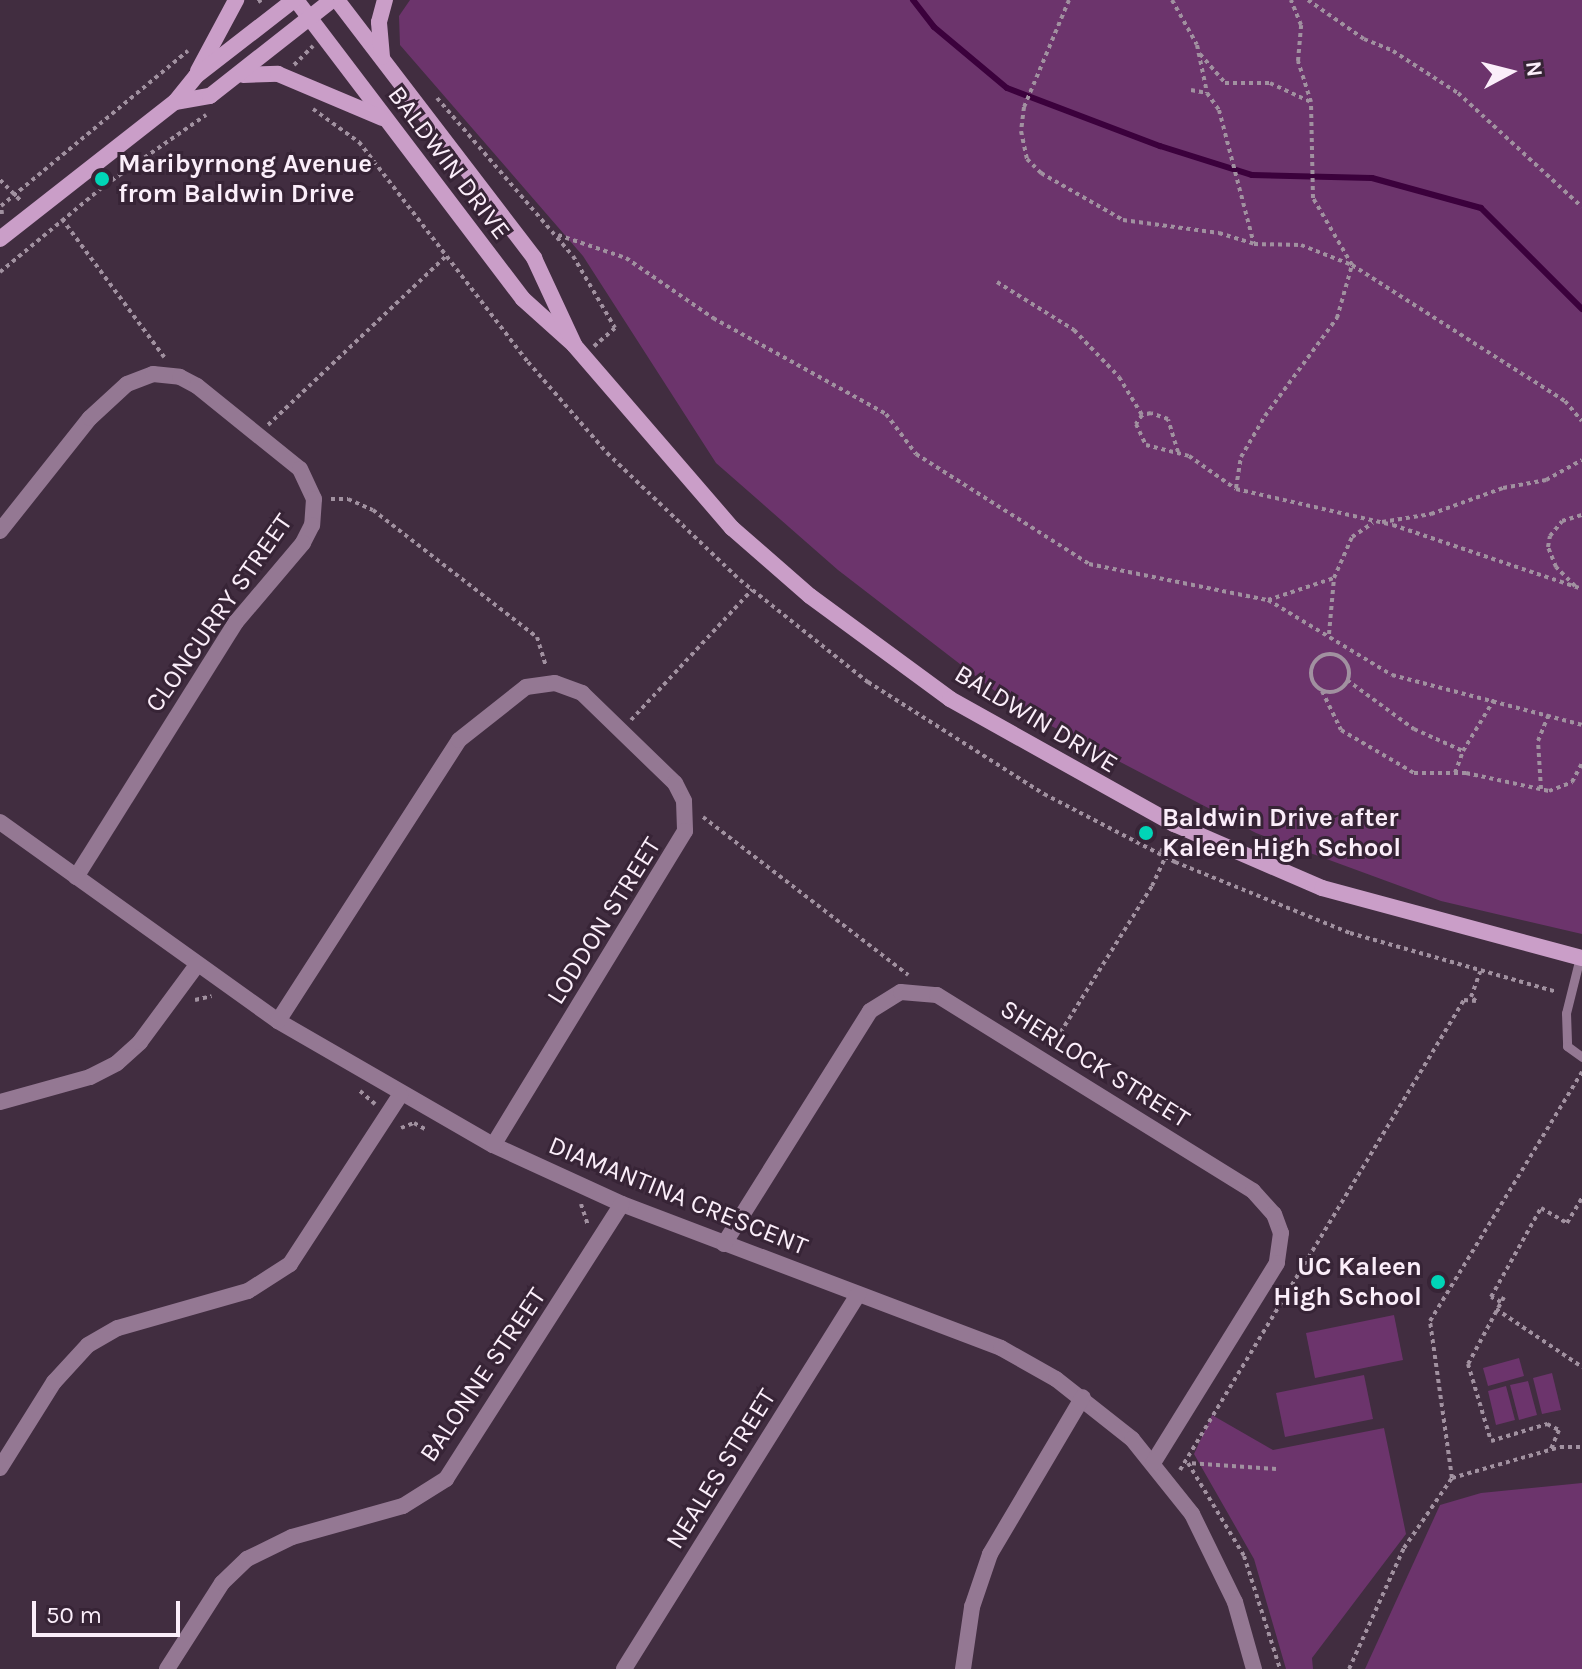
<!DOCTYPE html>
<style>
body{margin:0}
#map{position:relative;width:1582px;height:1669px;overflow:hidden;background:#412d40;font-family:Karla,sans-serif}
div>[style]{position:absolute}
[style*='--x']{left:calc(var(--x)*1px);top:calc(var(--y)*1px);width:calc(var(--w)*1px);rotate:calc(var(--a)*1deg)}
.green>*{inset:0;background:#6c346c}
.stream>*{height:6px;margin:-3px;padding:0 3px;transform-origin:3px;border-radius:3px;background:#3b013c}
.path>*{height:4px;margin-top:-2px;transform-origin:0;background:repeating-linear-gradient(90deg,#a191a0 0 4px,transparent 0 8px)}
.path>.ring{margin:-2px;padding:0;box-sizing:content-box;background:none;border:4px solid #a191a0;border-radius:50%}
.lane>*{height:9px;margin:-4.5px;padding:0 4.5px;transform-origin:4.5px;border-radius:4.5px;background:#947893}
.street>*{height:16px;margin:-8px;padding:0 8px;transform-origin:8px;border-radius:8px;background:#947893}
.secondary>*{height:16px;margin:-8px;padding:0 8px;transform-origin:8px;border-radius:8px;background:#ca9ec8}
.dots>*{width:22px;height:22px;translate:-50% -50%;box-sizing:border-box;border:4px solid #372436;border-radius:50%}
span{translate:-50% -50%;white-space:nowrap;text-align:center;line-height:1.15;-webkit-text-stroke:6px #372436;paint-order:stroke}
.street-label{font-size:26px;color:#fbeefa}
.poi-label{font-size:26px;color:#fbeefa;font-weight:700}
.left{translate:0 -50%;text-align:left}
.right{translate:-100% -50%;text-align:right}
.north{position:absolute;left:1470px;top:32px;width:80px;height:80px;-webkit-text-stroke:6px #372436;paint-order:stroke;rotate:83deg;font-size:22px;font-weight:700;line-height:32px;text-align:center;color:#fbeefa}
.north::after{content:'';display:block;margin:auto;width:28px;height:36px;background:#fbeefa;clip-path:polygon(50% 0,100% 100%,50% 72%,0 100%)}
.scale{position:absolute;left:32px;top:1601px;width:148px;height:36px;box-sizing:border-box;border:4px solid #fbeefa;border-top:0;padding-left:10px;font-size:24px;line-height:28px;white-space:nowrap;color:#fbeefa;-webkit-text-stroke:6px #372436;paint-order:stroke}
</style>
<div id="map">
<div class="green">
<div style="clip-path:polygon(410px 0,1582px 0,1582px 934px,1441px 901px,1256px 833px,1017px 708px,838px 570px,716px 463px,583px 256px,400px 45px,399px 16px)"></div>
<div style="clip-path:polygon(1394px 1315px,1403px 1360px,1315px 1378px,1306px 1333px)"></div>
<div style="clip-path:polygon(1519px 1358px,1524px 1376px,1488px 1386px,1483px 1368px)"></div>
<div style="clip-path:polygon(1552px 1373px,1561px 1410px,1542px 1414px,1533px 1378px)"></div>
<div style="clip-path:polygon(1364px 1375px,1373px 1419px,1285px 1437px,1276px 1393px)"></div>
<div style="clip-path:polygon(1528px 1381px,1537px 1415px,1519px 1420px,1510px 1385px)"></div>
<div style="clip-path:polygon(1506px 1386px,1515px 1420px,1496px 1425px,1488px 1391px)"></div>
<div style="clip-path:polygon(1212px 1415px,1273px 1450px,1384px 1428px,1406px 1534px,1312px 1658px,1313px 1669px,1286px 1669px,1254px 1559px,1194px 1454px)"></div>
<div style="clip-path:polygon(1582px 1483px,1582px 1669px,1365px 1669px,1440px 1505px,1481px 1493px)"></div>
</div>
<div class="stream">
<div style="--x:913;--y:0;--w:34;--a:52"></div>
<div style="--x:934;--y:27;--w:95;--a:39.9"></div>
<div style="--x:1007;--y:88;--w:164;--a:20.8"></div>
<div style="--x:1160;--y:146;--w:96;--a:17.5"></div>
<div style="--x:1252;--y:175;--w:120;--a:1.4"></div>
<div style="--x:1372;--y:178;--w:113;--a:15.4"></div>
<div style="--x:1481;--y:208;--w:143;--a:45"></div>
</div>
<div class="path">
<div style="--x:1069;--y:0;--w:116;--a:112.8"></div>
<div style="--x:1024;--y:107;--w:24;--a:97"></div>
<div style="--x:1021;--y:131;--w:29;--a:78"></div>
<div style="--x:1027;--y:159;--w:20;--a:45"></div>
<div style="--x:1041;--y:173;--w:95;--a:29.8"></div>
<div style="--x:1123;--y:220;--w:97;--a:7.7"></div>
<div style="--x:1219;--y:233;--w:37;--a:17"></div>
<div style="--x:1254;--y:244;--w:47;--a:1.2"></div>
<div style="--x:1301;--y:245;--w:55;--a:21.4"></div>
<div style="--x:1352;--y:265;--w:253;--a:32.6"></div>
<div style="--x:1565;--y:401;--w:26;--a:50"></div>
<div style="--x:1172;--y:0;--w:51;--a:60.9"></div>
<div style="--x:1197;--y:45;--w:49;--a:78.2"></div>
<div style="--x:1207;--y:93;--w:21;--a:55"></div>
<div style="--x:1219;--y:110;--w:138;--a:75.4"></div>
<div style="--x:1308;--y:0;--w:68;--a:34.9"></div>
<div style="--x:1364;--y:39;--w:31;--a:22"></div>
<div style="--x:1393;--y:51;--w:77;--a:32.9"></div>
<div style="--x:1458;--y:93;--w:168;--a:42.6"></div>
<div style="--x:258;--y:2;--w:4;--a:-34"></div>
<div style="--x:1200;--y:54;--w:38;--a:49"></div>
<div style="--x:1225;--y:83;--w:45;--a:0"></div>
<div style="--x:1270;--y:83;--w:45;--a:24.9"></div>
<div style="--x:294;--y:65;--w:27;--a:-45"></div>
<div style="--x:1191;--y:90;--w:16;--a:11"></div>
<div style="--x:437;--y:98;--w:208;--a:49.3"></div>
<div style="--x:573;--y:256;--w:83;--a:59.7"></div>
<div style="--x:615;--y:328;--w:28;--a:139"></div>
<div style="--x:313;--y:109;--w:57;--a:35.7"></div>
<div style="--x:359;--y:142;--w:277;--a:52.5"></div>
<div style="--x:528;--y:362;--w:121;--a:49"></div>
<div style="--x:607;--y:453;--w:184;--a:43.7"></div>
<div style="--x:740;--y:580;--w:164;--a:38.6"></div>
<div style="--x:868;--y:682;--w:209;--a:32.5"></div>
<div style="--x:1044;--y:794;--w:148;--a:27.4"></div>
<div style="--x:1175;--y:862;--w:189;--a:22.1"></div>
<div style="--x:1350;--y:933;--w:215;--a:15.9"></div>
<div style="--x:0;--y:180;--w:30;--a:45"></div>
<div style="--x:2;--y:214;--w:8;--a:-97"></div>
<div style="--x:1;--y:206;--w:243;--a:-39.7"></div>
<div style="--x:62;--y:219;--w:172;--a:53.5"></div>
<div style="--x:558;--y:235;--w:72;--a:18.7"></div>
<div style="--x:626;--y:258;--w:106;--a:34.6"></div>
<div style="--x:713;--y:318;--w:198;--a:29"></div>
<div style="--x:886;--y:414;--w:50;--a:53.1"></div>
<div style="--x:916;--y:454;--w:205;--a:32.4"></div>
<div style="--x:1089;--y:564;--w:183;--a:11.4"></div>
<div style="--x:1268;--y:600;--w:145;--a:31.2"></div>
<div style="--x:1392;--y:675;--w:196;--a:14.7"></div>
<div style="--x:0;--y:272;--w:136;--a:-39.6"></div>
<div style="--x:105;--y:185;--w:123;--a:-34.7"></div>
<div style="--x:997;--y:282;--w:91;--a:31.9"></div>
<div style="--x:1074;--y:330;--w:65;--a:46.2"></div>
<div style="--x:1119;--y:377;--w:44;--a:58.8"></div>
<div style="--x:268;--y:425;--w:245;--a:-43.5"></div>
<div style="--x:1178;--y:452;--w:34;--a:-107"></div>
<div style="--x:1168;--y:419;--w:18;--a:-161"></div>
<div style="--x:1151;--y:413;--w:9;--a:167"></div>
<div style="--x:1142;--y:415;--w:11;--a:124"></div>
<div style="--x:1136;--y:424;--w:23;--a:65"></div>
<div style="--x:1146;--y:445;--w:44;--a:14.3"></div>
<div style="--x:1189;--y:456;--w:57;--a:35.1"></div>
<div style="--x:1236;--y:489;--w:161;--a:12.9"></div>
<div style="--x:1393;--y:525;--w:200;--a:18.7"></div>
<div style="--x:1236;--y:488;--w:31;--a:-81"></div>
<div style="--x:1241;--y:457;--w:48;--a:-59.7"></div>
<div style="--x:1265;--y:416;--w:122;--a:-53.7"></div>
<div style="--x:1337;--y:318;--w:55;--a:-74.2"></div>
<div style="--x:1352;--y:265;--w:78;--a:-120.2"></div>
<div style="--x:1313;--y:198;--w:96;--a:-91.2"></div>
<div style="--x:1311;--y:102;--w:43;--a:-107.6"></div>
<div style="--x:1298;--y:61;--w:36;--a:-85"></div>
<div style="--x:1301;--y:25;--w:27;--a:-112"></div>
<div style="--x:331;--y:499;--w:17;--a:0"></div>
<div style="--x:348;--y:499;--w:27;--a:24"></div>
<div style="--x:373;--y:510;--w:207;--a:37.8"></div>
<div style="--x:537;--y:637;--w:31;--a:73"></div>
<div style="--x:1382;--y:522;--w:50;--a:-9.3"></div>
<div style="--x:1431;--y:514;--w:77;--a:-19.9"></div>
<div style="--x:1503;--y:488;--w:44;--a:-10.5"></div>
<div style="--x:1546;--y:480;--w:41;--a:-29.1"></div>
<div style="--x:1575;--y:586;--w:27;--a:-135"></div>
<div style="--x:1556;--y:567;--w:22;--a:-112"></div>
<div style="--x:1548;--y:547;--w:11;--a:-80"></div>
<div style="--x:1550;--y:536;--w:19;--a:-51"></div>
<div style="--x:1562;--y:521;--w:21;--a:-17"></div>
<div style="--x:1268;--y:600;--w:70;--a:-18.4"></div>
<div style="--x:1334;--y:578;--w:45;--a:-66.3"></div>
<div style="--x:1352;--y:537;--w:25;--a:-34"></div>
<div style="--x:1329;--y:634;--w:56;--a:-84.9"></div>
<div class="ring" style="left:1311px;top:654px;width:34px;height:34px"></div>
<div style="--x:1347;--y:680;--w:83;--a:36.2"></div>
<div style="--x:1414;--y:729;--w:54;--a:24.2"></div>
<div style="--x:1322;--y:691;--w:43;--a:64"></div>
<div style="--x:1341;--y:730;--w:85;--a:30.5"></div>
<div style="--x:1414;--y:773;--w:52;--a:0"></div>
<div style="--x:1466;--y:773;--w:85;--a:12.2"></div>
<div style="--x:1549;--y:791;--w:25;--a:-21"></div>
<div style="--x:1572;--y:782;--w:21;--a:-62"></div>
<div style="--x:631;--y:720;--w:178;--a:-47.1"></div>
<div style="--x:1455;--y:773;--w:23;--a:-70"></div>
<div style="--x:1463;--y:751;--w:62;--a:-58.9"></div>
<div style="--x:1541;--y:789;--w:48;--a:-93.6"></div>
<div style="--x:1538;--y:741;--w:29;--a:-68"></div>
<div style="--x:703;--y:817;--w:259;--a:37.6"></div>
<div style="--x:195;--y:1000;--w:17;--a:-13"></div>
<div style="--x:1052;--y:1046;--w:189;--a:-58"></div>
<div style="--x:1152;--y:886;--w:31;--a:-65"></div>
<div style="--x:1165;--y:858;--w:7;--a:-124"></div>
<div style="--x:1161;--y:852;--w:17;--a:-65"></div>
<div style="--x:360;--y:1091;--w:20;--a:41"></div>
<div style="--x:401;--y:1128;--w:14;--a:-21"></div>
<div style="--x:414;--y:1123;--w:13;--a:29"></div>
<div style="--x:581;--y:1204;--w:23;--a:72"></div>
<div style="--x:1504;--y:1297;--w:76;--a:118.2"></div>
<div style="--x:1468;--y:1364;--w:80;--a:73.4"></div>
<div style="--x:1491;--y:1441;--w:59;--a:-16.9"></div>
<div style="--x:1547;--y:1424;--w:13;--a:27"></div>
<div style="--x:1559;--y:1430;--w:21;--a:113"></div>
<div style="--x:1501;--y:1302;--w:11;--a:-153"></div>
<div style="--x:1491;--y:1297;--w:102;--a:-60.7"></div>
<div style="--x:1541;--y:1208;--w:30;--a:30"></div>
<div style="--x:1567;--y:1223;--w:29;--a:-59"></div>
<div style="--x:1496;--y:1309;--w:104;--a:34"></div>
<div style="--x:1276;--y:1469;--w:88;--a:-176.1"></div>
<div style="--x:1188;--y:1463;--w:109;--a:58.9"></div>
<div style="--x:1244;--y:1556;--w:119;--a:72.3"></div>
<div style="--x:1180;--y:1470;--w:549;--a:-58.86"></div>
<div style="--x:1464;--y:1000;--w:12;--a:5"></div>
<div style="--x:1476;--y:1001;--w:6;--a:-141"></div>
<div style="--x:1471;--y:997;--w:27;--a:-70"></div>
<div style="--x:1452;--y:1478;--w:159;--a:-98"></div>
<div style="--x:1430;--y:1321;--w:292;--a:-58.6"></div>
<div style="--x:1349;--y:1669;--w:133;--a:-65.6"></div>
<div style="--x:1404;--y:1548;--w:85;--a:-55.6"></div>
<div style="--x:1452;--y:1478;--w:112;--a:-16"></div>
<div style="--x:1560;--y:1447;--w:22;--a:0"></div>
</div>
<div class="lane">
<div style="--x:1580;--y:957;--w:58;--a:104"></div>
<div style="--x:1566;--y:1013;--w:33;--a:88"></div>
<div style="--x:1567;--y:1046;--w:19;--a:36"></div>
</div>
<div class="street">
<div style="--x:0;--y:531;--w:144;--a:-51.5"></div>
<div style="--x:90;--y:418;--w:50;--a:-42.6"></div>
<div style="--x:127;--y:384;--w:28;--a:-21"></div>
<div style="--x:153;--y:374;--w:27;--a:6"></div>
<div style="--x:180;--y:377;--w:19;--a:28"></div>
<div style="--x:197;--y:386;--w:132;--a:38.9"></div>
<div style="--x:300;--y:469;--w:33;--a:65"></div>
<div style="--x:314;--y:499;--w:26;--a:94"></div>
<div style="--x:312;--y:525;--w:20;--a:117"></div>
<div style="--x:303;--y:543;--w:104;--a:130.3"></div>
<div style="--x:236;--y:622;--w:301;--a:122.1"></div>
<div style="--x:0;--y:822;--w:342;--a:35.6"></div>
<div style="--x:278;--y:1021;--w:248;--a:30"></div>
<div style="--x:493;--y:1145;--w:142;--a:24.6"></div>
<div style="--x:622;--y:1204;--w:405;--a:20.8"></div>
<div style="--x:1001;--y:1348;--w:63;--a:29.4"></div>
<div style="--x:1056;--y:1379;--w:97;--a:38.3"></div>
<div style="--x:1132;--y:1439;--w:96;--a:51.3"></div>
<div style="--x:1192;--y:1514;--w:98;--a:64"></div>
<div style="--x:1235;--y:1602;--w:70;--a:74.2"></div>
<div style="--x:278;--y:1021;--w:334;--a:-57.2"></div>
<div style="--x:459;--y:740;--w:85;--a:-38.3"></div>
<div style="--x:526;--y:687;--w:29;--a:-8"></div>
<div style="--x:555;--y:683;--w:29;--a:20"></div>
<div style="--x:582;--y:693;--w:129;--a:44.1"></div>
<div style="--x:675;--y:783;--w:20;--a:63"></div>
<div style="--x:684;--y:801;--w:30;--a:88"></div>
<div style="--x:685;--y:831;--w:368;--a:121.4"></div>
<div style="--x:0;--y:1102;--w:93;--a:-15.5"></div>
<div style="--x:90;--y:1077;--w:30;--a:-27"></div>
<div style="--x:117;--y:1063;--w:31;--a:-42"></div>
<div style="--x:140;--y:1042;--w:96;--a:-53.5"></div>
<div style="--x:724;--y:1244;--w:275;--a:-57.9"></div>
<div style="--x:870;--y:1011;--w:36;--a:-32"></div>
<div style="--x:901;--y:992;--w:36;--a:5"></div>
<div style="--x:937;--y:995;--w:372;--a:31.8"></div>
<div style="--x:1253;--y:1191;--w:31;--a:48"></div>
<div style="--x:1274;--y:1214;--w:20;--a:70"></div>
<div style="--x:1281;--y:1233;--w:30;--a:98"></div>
<div style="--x:1277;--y:1263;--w:235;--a:121.8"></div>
<div style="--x:0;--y:1468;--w:102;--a:-57.9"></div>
<div style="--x:54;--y:1382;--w:50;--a:-47.4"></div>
<div style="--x:88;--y:1345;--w:34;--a:-30"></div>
<div style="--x:118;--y:1328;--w:135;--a:-15.9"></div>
<div style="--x:248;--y:1291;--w:50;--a:-32.7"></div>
<div style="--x:290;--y:1264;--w:202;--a:-56.9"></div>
<div style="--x:167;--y:1669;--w:102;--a:-57.4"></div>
<div style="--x:222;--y:1583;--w:35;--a:-44"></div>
<div style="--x:247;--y:1559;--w:50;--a:-26.1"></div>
<div style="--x:292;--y:1537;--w:115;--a:-15.6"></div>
<div style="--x:403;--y:1506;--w:51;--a:-32.1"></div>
<div style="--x:446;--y:1479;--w:326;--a:-57.4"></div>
<div style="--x:624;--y:1669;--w:442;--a:-58"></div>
<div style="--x:963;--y:1669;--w:63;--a:-81.7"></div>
<div style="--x:972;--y:1607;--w:56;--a:-71.2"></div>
<div style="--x:990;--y:1554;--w:182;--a:-59.4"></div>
</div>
<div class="secondary">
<div style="--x:296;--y:0;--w:375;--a:52.8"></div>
<div style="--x:523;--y:299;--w:69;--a:42"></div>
<div style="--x:574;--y:345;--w:242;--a:49.2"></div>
<div style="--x:732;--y:528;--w:103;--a:41.1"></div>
<div style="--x:810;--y:596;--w:174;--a:36.3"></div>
<div style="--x:950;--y:699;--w:257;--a:29.2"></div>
<div style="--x:1174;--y:824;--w:161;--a:23.4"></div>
<div style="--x:1322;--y:888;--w:269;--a:15.1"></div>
<div style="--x:337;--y:0;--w:325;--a:52.6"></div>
<div style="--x:534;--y:258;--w:95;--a:65.1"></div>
<div style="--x:382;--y:57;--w:35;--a:-95"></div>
<div style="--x:379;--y:22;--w:23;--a:-75"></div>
<div style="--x:198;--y:71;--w:81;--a:-61.8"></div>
<div style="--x:243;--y:75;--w:35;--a:-2"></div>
<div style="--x:278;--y:74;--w:113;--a:22.9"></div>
<div style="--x:175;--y:102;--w:36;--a:-10"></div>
<div style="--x:210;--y:96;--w:155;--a:-38.2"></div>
<div style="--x:0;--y:239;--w:222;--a:-38.1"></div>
<div style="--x:175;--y:102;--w:33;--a:-51"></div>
<div style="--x:196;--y:76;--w:124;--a:-37.8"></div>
</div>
<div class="dots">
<div style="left:102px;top:179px;background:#00d5b7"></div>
<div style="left:1146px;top:833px;background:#00d5b7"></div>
<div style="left:1438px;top:1282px;background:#00d5b7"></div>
</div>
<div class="street-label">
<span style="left:449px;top:163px;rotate:53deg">BALDWIN DRIVE</span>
<span style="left:219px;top:613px;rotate:-55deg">CLONCURRY STREET</span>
<span style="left:1036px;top:719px;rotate:31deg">BALDWIN DRIVE</span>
<span style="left:604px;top:921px;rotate:-58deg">LODDON STREET</span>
<span style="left:1095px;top:1064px;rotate:32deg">SHERLOCK STREET</span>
<span style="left:678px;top:1196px;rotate:22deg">DIAMANTINA CRESCENT</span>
<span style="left:483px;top:1375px;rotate:-56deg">BALONNE STREET</span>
<span style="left:721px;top:1469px;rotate:-58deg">NEALES STREET</span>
</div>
<div class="poi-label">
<span class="left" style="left:118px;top:179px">Maribyrnong Avenue<br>from Baldwin Drive</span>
<span class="left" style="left:1162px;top:833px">Baldwin Drive after<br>Kaleen High School</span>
<span class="right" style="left:1422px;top:1282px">UC Kaleen<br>High School</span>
</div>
<div class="north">N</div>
<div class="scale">50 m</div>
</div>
